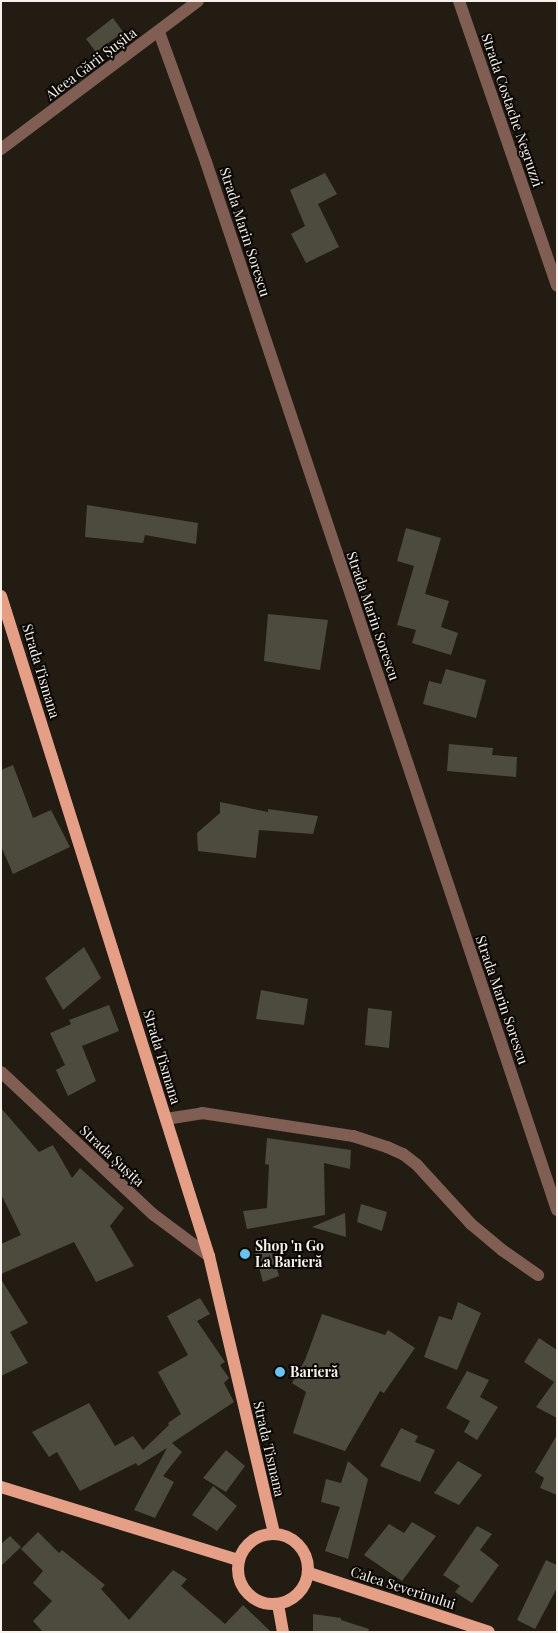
<!DOCTYPE html>
<meta charset="utf-8">
<style>
body{margin:0}
#map{position:relative;width:558px;height:1633px;overflow:hidden;background:#231c13;font-family:"Playfair Display",serif}
div>[style]{position:absolute}
[style*='--x']{left:calc(var(--x)*1px);top:calc(var(--y)*1px);width:calc(var(--w)*1px);rotate:calc(var(--a)*1deg)}
.building>*{inset:0;background:#4c4b3e}
.minor>*{height:12px;margin:-6px;padding:0 6px;transform-origin:6px;border-radius:6px;background:#805e53}
.major>*{height:12px;margin:-6px;padding:0 6px;transform-origin:6px;border-radius:6px;background:#e69f87}
.major>.ring{margin:-6px;padding:0;box-sizing:content-box;background:none;border:12px solid #e69f87;border-radius:50%}
.dots>*{width:14px;height:14px;translate:-50% -50%;box-sizing:border-box;border:2px solid #0a0704;border-radius:50%}
span{translate:-50% -50%;white-space:nowrap;text-align:center;line-height:1.15;-webkit-text-stroke:4px #0a0704;paint-order:stroke}
.street-label{font-size:14px;color:#f5f0ea}
.poi-label{font-size:14px;color:#f5f0ea;font-weight:700}
.left{translate:0 -50%;text-align:left}
.frame{position:absolute;inset:0;border:2px solid #f5f0ea;pointer-events:none}
</style>
<div id="map">
<div class="building">
<div style="clip-path:polygon(113px 18px,123px 32px,96px 52px,86px 39px)"></div>
<div style="clip-path:polygon(325px 173px,337px 194px,318px 204px,339px 247px,306px 263px,291px 234px,305px 226px,290px 190px)"></div>
<div style="clip-path:polygon(87px 505px,198px 523px,196px 544px,145px 535px,143px 543px,85px 537px)"></div>
<div style="clip-path:polygon(406px 528px,441px 538px,425px 594px,449px 601px,441px 627px,458px 633px,451px 655px,412px 643px,416px 630px,397px 625px,414px 566px,397px 561px)"></div>
<div style="clip-path:polygon(268px 614px,328px 620px,320px 670px,264px 661px)"></div>
<div style="clip-path:polygon(446px 669px,486px 680px,476px 718px,423px 704px,429px 681px,441px 684px)"></div>
<div style="clip-path:polygon(449px 744px,493px 748px,492px 755px,517px 757px,516px 777px,447px 771px)"></div>
<div style="clip-path:polygon(13px 765px,33px 818px,51px 810px,70px 847px,13px 874px,1px 846px,1px 770px)"></div>
<div style="clip-path:polygon(220px 802px,268px 812px,268px 809px,318px 816px,313px 834px,259px 830px,256px 858px,198px 851px,197px 833px,220px 813px)"></div>
<div style="clip-path:polygon(84px 947px,101px 978px,63px 1010px,45px 978px)"></div>
<div style="clip-path:polygon(261px 990px,308px 999px,304px 1025px,256px 1019px)"></div>
<div style="clip-path:polygon(109px 1005px,119px 1031px,82px 1046px,96px 1081px,68px 1096px,56px 1070px,65px 1065px,50px 1033px,71px 1024px,69px 1020px)"></div>
<div style="clip-path:polygon(368px 1008px,392px 1011px,389px 1048px,365px 1045px)"></div>
<div style="clip-path:polygon(1px 1108px,39px 1152px,53px 1145px,72px 1178px,80px 1168px,124px 1208px,110px 1226px,134px 1266px,96px 1282px,74px 1242px,1px 1274px,1px 1244px,21px 1235px,1px 1194px)"></div>
<div style="clip-path:polygon(267px 1138px,351px 1150px,350px 1169px,324px 1163px,325px 1215px,247px 1229px,243px 1211px,267px 1208px,269px 1165px,265px 1164px)"></div>
<div style="clip-path:polygon(361px 1204px,387px 1212px,382px 1231px,357px 1222px)"></div>
<div style="clip-path:polygon(345px 1213px,346px 1237px,312px 1227px)"></div>
<div style="clip-path:polygon(271px 1246px,279px 1276px,263px 1282px,255px 1253px)"></div>
<div style="clip-path:polygon(1px 1279px,28px 1323px,10px 1332px,28px 1363px,1px 1376px)"></div>
<div style="clip-path:polygon(200px 1298px,210px 1314px,197px 1321px,225px 1362px,220px 1365px,229px 1378px,224px 1383px,234px 1402px,172px 1443px,182px 1452px,163px 1476px,174px 1482px,155px 1518px,134px 1510px,167px 1448px,138px 1466px,136px 1463px,80px 1491px,57px 1452px,49px 1457px,32px 1432px,89px 1403px,115px 1446px,133px 1436px,143px 1450px,169px 1425px,168px 1423px,181px 1414px,158px 1372px,188px 1355px,167px 1316px)"></div>
<div style="clip-path:polygon(458px 1302px,481px 1313px,457px 1370px,424px 1357px,439px 1316px,452px 1320px)"></div>
<div style="clip-path:polygon(322px 1314px,385px 1335px,388px 1330px,415px 1348px,384px 1393px,380px 1391px,345px 1451px,293px 1433px,306px 1392px,292px 1383px,305px 1360px)"></div>
<div style="clip-path:polygon(539px 1338px,557px 1350px,557px 1418px,536px 1407px,554px 1382px,524px 1362px)"></div>
<div style="clip-path:polygon(467px 1371px,489px 1380px,480px 1397px,498px 1407px,477px 1440px,464px 1432px,470px 1421px,446px 1408px)"></div>
<div style="clip-path:polygon(401px 1428px,418px 1436px,415px 1442px,435px 1450px,420px 1482px,380px 1466px)"></div>
<div style="clip-path:polygon(557px 1435px,557px 1495px,540px 1488px,544px 1478px,535px 1472px)"></div>
<div style="clip-path:polygon(226px 1450px,245px 1466px,226px 1492px,203px 1478px)"></div>
<div style="clip-path:polygon(348px 1461px,368px 1479px,348px 1559px,325px 1551px,340px 1507px,321px 1502px,326px 1479px,341px 1483px)"></div>
<div style="clip-path:polygon(458px 1461px,482px 1475px,459px 1505px,434px 1493px)"></div>
<div style="clip-path:polygon(213px 1486px,237px 1506px,217px 1531px,192px 1515px)"></div>
<div style="clip-path:polygon(412px 1522px,436px 1536px,402px 1581px,364px 1555px,389px 1524px,404px 1533px)"></div>
<div style="clip-path:polygon(477px 1526px,492px 1534px,480px 1550px,499px 1565px,472px 1603px,455px 1592px,460px 1586px,443px 1575px)"></div>
<div style="clip-path:polygon(38px 1532px,59px 1553px,62px 1550px,105px 1585px,101px 1589px,129px 1620px,173px 1570px,187px 1579px,181px 1586px,225px 1624px,243px 1605px,271px 1632px,43px 1632px,33px 1621px,52px 1601px,33px 1583px,43px 1571px,21px 1549px)"></div>
<div style="clip-path:polygon(10px 1536px,21px 1547px,1px 1566px,1px 1544px)"></div>
<div style="clip-path:polygon(546px 1560px,557px 1565px,557px 1588px,535px 1629px,517px 1620px)"></div>
<div style="clip-path:polygon(313px 1614px,341px 1618px,341px 1620px,369px 1629px,368px 1632px,313px 1632px)"></div>
</div>
<div class="minor">
<div style="--x:459;--y:1;--w:301;--a:71"></div>
<div style="--x:159;--y:32;--w:138;--a:70.1"></div>
<div style="--x:206;--y:162;--w:1105;--a:71.48"></div>
<div style="--x:1;--y:149;--w:246;--a:-36.9"></div>
<div style="--x:1;--y:1072;--w:209;--a:43.1"></div>
<div style="--x:154;--y:1215;--w:69;--a:36.7"></div>
<div style="--x:166;--y:1119;--w:36;--a:-9"></div>
<div style="--x:202;--y:1113;--w:153;--a:8.7"></div>
<div style="--x:353;--y:1136;--w:36;--a:18"></div>
<div style="--x:387;--y:1147;--w:17;--a:24"></div>
<div style="--x:403;--y:1154;--w:18;--a:38"></div>
<div style="--x:417;--y:1165;--w:80;--a:47.5"></div>
<div style="--x:471;--y:1224;--w:40;--a:40"></div>
<div style="--x:502;--y:1250;--w:44;--a:34.8"></div>
</div>
<div class="major">
<div style="--x:1;--y:596;--w:692;--a:72.51"></div>
<div style="--x:209;--y:1256;--w:285;--a:76.8"></div>
<div style="--x:1;--y:1487;--w:249;--a:17.1"></div>
<div class="ring" style="left:238px;top:1534px;width:58px;height:58px"></div>
<div style="--x:309;--y:1573;--w:189;--a:18.1"></div>
<div style="--x:278;--y:1604;--w:28;--a:80"></div>
</div>
<div class="dots">
<div style="left:245px;top:1254px;background:#67c4f0"></div>
<div style="left:280px;top:1372px;background:#67c4f0"></div>
</div>
<div class="street-label">
<span style="left:91px;top:64px;rotate:-37deg">Aleea Gării Șușita</span>
<span style="left:512px;top:110px;rotate:71deg">Strada Costache Negruzzi</span>
<span style="left:245px;top:232px;rotate:72deg">Strada Marin Sorescu</span>
<span style="left:373px;top:616px;rotate:71deg">Strada Marin Sorescu</span>
<span style="left:41px;top:671px;rotate:73deg">Strada Tismana</span>
<span style="left:502px;top:1000px;rotate:71deg">Strada Marin Sorescu</span>
<span style="left:162px;top:1057px;rotate:73deg">Strada Tismana</span>
<span style="left:112px;top:1156px;rotate:43deg">Strada Șușița</span>
<span style="left:269px;top:1449px;rotate:77deg">Strada Tismana</span>
<span style="left:403px;top:1588px;rotate:18deg">Calea Severinului</span>
</div>
<div class="poi-label">
<span class="left" style="left:255px;top:1254px">Shop 'n Go<br>La Barieră</span>
<span class="left" style="left:290px;top:1372px">Barieră</span>
</div>
<div class="frame"></div>
</div>
